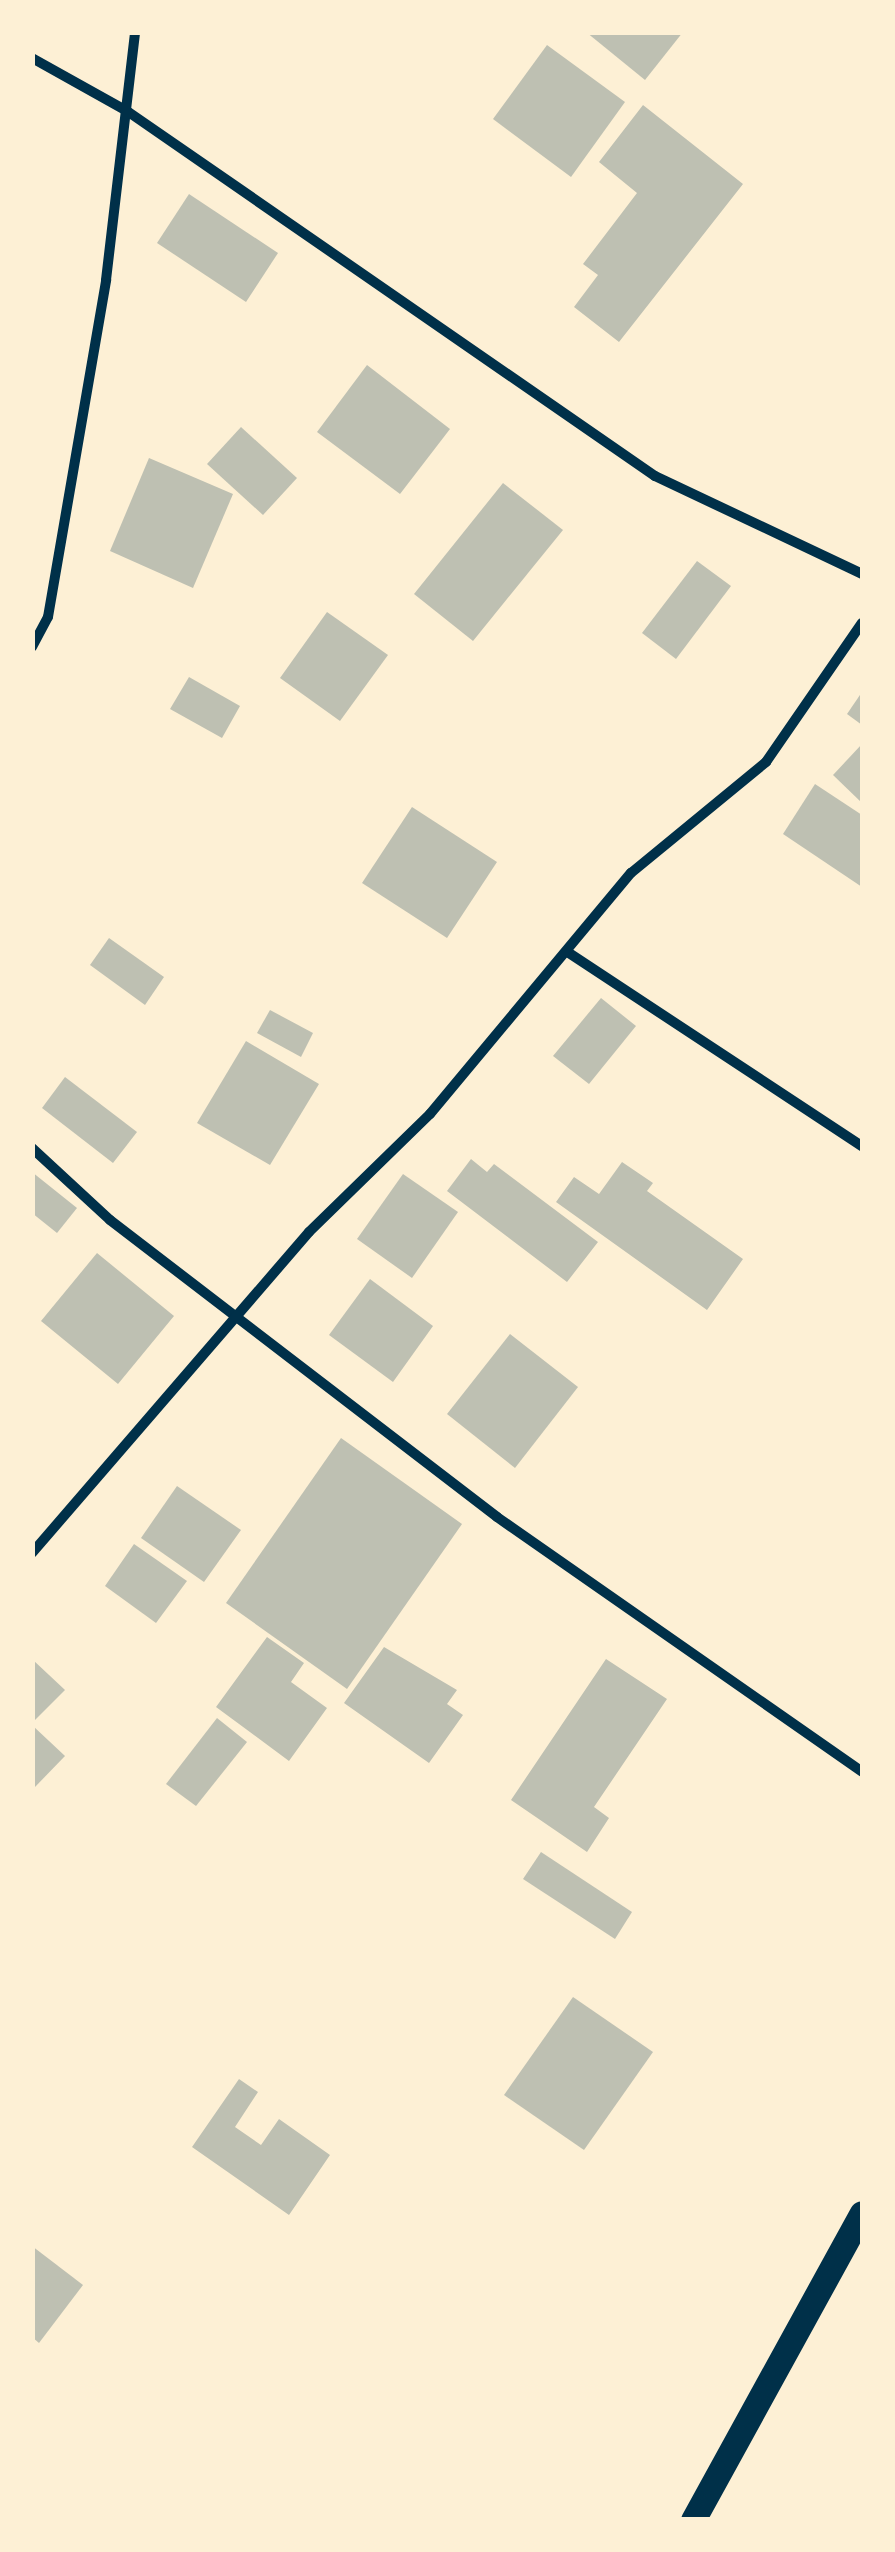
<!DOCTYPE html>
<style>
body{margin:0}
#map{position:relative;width:895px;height:2552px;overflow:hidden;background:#fdf0d5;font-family:Manrope,sans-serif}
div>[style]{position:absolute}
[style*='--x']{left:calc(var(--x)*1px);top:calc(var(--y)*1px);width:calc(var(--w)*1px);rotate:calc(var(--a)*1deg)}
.building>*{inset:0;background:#bec0b2}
.minor>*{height:10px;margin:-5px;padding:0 5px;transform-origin:5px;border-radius:5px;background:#003049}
.primary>*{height:25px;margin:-12.5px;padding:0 12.5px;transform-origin:12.5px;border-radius:12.5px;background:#003049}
span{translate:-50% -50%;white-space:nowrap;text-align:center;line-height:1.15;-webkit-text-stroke:8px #fdf0d5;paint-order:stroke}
.frame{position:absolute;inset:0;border:35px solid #fdf0d5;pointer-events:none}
</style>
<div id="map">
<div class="building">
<div style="clip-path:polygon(586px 32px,683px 32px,645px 80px)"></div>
<div style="clip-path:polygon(547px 45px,625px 102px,571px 177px,493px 119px)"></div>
<div style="clip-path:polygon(643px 105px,743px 184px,619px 342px,574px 307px,598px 275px,583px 264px,637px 193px,599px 162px)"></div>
<div style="clip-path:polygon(189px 194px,278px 253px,246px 302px,157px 243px)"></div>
<div style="clip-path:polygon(367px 365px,450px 429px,400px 494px,317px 432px)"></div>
<div style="clip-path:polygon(241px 427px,297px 478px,263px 515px,207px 464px)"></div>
<div style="clip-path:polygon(149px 458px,233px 494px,193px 588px,110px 551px)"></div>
<div style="clip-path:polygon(503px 483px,563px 530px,473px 641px,414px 594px)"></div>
<div style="clip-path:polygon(697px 561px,731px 586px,676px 659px,642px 633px)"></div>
<div style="clip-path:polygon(327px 612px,388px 655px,340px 721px,280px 678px)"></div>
<div style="clip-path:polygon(189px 677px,240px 706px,222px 738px,170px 709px)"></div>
<div style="clip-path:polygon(862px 692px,862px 725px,847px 714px)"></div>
<div style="clip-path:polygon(862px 744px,862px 803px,833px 775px)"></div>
<div style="clip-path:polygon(815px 784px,862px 815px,862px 887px,783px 834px)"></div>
<div style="clip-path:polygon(412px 807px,497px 862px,447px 938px,362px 883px)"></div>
<div style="clip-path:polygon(109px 938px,164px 977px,145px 1005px,90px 965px)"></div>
<div style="clip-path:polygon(601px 998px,636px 1026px,589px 1084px,553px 1056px)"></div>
<div style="clip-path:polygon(270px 1010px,313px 1033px,301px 1057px,257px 1033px)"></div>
<div style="clip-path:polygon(246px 1041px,319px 1084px,270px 1165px,197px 1123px)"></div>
<div style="clip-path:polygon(65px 1077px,137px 1132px,113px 1163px,42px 1108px)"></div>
<div style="clip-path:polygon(471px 1159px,487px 1172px,494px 1164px,598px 1242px,567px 1282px,447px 1191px)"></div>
<div style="clip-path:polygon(622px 1162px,653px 1183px,647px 1191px,743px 1259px,707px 1310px,556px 1202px,574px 1177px,599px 1194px)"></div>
<div style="clip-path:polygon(32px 1172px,77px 1208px,57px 1233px,32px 1213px)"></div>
<div style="clip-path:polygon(403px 1174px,458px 1212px,412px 1278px,357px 1239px)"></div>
<div style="clip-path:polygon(97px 1253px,174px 1316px,118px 1384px,41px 1321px)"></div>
<div style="clip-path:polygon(370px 1279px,433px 1326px,393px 1382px,329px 1335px)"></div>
<div style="clip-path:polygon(510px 1334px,578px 1387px,515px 1468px,447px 1414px)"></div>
<div style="clip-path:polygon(341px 1438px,462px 1524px,347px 1689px,226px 1603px)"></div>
<div style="clip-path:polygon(177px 1486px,241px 1530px,204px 1582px,141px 1538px)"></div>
<div style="clip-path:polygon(134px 1544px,187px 1581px,156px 1623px,105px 1586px)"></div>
<div style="clip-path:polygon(267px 1637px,304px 1663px,291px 1682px,327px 1708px,289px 1761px,216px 1707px)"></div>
<div style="clip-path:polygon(384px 1647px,457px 1690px,447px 1704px,463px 1715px,429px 1763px,344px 1703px)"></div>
<div style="clip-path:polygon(32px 1659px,65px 1690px,32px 1723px)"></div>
<div style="clip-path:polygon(606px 1659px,667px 1699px,594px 1807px,609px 1818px,587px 1852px,511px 1800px)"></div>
<div style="clip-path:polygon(217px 1718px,247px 1742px,196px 1806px,166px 1784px)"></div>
<div style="clip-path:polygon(32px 1725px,65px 1756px,34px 1788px,32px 1787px)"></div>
<div style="clip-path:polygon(541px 1852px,632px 1912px,615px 1939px,523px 1879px)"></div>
<div style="clip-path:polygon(573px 1997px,653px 2052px,584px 2150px,504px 2095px)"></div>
<div style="clip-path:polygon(239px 2079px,258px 2092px,235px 2127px,261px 2145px,279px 2119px,330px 2155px,289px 2215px,192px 2147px)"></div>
<div style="clip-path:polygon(32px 2246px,83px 2285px,39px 2343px,32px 2337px)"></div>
</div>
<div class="minor">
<div style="--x:32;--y:58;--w:109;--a:29.2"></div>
<div style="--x:127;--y:111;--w:642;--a:34.66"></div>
<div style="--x:655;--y:476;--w:229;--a:25.3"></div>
<div style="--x:32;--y:647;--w:34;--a:-62"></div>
<div style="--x:48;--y:617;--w:342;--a:-80.2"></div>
<div style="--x:106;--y:280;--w:250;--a:-83.3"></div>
<div style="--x:569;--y:953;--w:351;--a:33.4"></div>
<div style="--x:32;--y:1148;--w:106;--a:42.7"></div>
<div style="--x:110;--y:1220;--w:488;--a:37.5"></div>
<div style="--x:497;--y:1517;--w:445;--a:34.9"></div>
<div style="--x:32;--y:1553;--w:424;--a:-49.2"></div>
<div style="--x:309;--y:1232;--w:169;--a:-44.3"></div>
<div style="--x:430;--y:1114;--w:314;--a:-50.2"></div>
<div style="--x:631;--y:873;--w:175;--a:-39.4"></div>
<div style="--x:766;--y:762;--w:169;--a:-55.4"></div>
</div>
<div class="primary">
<div style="--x:693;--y:2520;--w:350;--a:-61.2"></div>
</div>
<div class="frame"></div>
</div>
